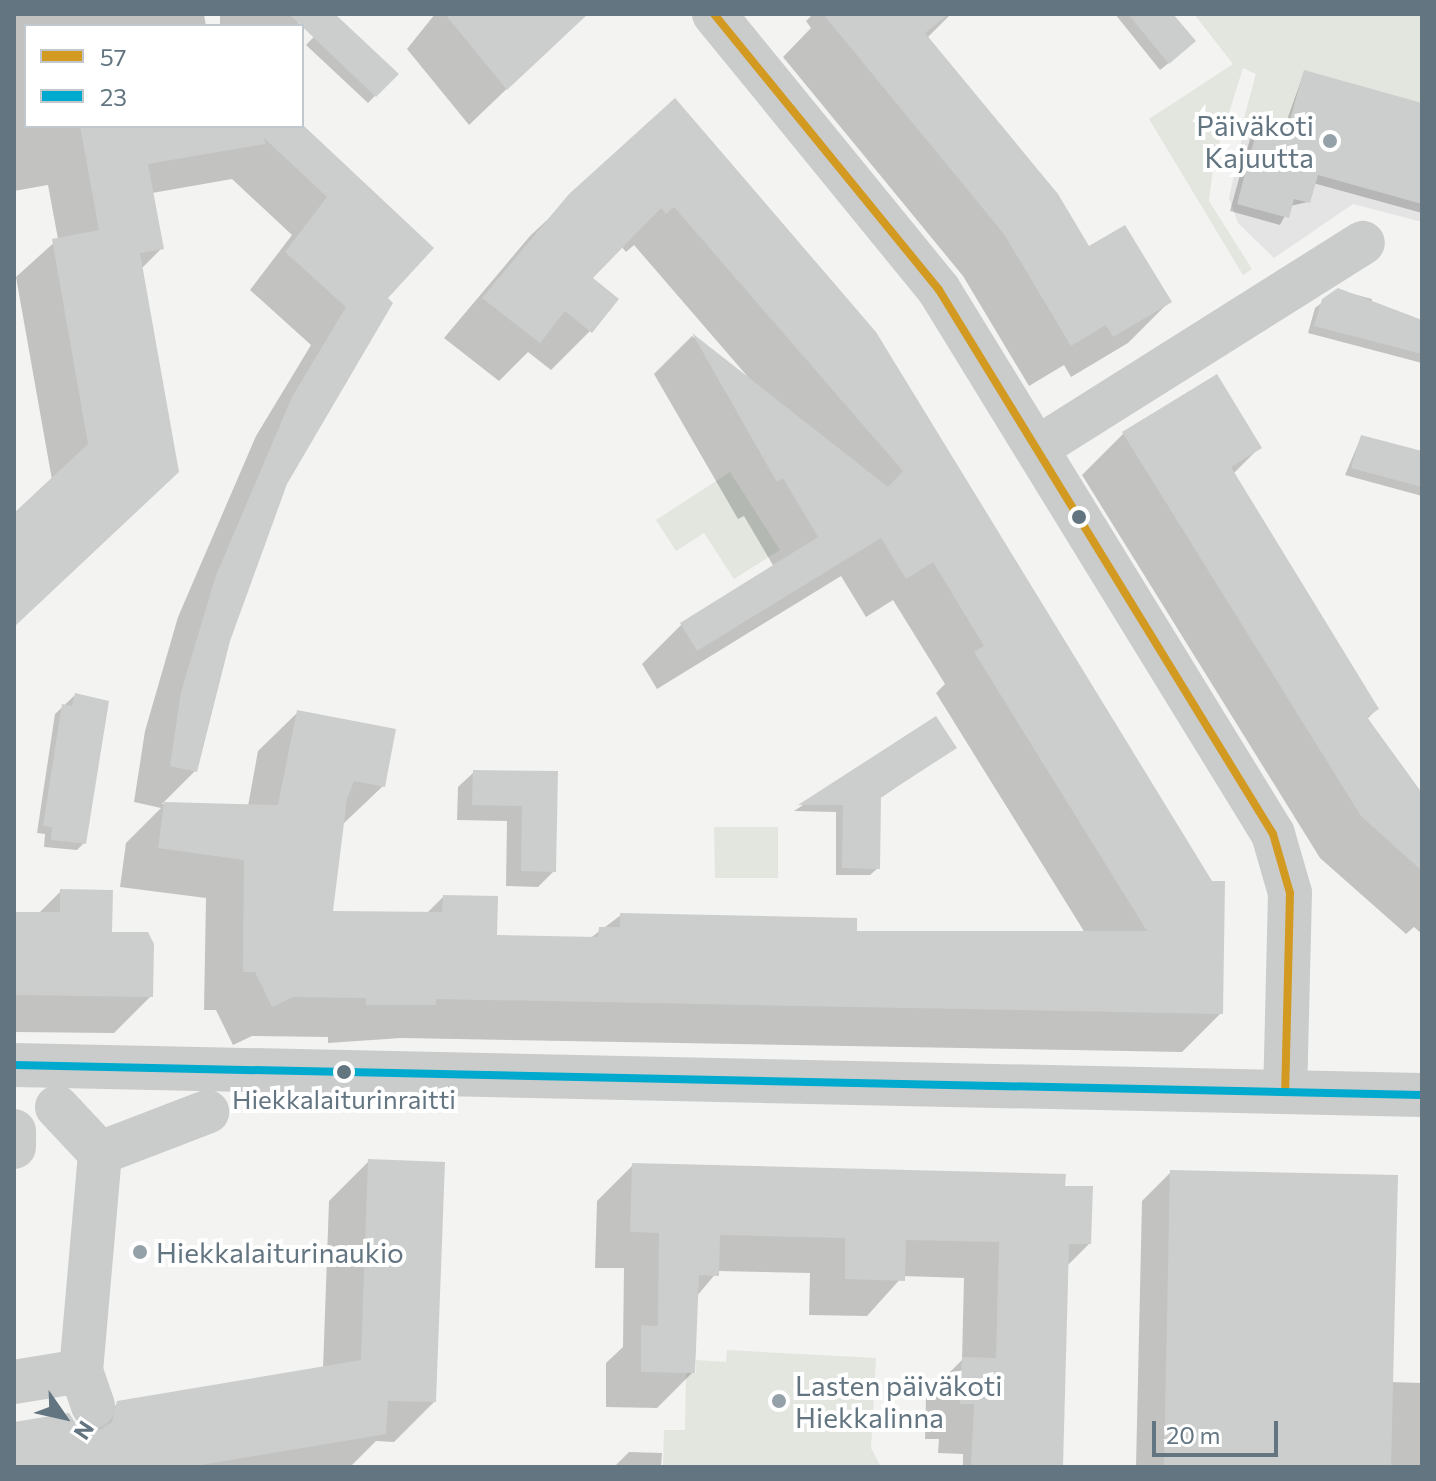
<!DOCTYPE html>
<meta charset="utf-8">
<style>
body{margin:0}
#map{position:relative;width:1436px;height:1481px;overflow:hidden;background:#f3f3f1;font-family:Commissioner,sans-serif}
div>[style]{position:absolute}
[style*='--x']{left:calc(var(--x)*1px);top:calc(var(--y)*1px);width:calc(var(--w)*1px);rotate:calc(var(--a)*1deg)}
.built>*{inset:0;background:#e3e4e3}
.green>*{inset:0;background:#e2e6df}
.shadow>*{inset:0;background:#0003}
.building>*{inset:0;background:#cccece}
.minor>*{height:44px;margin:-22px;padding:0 22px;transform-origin:22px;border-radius:22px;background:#cacccc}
.bus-1>*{height:8px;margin:-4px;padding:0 4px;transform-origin:4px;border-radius:4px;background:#d29a20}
.bus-2>*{height:8px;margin:-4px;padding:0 4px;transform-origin:4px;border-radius:4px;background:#00a9ce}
.dots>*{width:22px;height:22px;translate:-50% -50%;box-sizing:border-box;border:4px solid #fff;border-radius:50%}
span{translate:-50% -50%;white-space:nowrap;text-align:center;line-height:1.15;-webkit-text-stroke:8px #fff;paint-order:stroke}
.bus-label{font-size:26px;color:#637581}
.poi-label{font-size:28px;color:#637581}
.right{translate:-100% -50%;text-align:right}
.left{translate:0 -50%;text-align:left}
.frame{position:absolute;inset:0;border:16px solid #637581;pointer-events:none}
.legend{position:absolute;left:24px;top:24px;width:280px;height:104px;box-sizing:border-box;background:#fff;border:2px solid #c1c8cd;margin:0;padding:10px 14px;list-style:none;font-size:24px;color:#637581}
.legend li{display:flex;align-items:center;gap:16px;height:40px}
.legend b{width:40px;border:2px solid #c1c8cd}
.north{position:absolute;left:24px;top:1377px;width:80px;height:80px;-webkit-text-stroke:6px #fff;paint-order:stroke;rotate:124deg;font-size:22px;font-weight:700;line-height:32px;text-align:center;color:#637581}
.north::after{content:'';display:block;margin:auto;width:28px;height:36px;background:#637581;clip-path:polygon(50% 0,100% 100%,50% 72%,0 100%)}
.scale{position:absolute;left:1152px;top:1421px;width:126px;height:36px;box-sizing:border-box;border:4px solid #637581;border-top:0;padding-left:10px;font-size:24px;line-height:28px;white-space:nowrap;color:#637581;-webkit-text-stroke:6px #fff;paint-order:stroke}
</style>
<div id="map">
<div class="built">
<div style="clip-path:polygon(1422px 14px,1422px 222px,1353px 204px,1274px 258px,1238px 223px,1229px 198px,1256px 73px)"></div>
</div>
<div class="green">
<div style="clip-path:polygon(1194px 14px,1422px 14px,1422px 103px,1285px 137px,1242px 125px,1256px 74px,1243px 68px,1214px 161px,1209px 201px,1252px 269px,1243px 275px,1149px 119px,1233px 64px)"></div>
<div style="clip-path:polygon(730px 472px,780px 550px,734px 579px,704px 533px,676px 551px,656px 520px)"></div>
<div style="clip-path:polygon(714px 827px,778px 827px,778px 878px,715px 878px)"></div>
<div style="clip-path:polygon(727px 1350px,876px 1358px,871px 1448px,881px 1467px,663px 1467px,664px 1430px,685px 1430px,686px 1373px,696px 1373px,696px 1360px,726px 1362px)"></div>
</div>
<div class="shadow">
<div style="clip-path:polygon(14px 14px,204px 14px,206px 26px,26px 26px,26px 126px,301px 126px,385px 298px,285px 483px,229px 640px,195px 771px,162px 804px,248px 806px,258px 751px,298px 712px,383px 786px,342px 825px,331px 913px,426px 914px,443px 897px,495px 937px,589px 939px,621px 915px,855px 933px,1085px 933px,936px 693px,945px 684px,893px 600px,866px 617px,841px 576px,657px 689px,642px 664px,681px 625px,774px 567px,744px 516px,738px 519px,654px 374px,692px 336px,748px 377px,634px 245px,626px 252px,621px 246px,590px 278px,590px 331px,551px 370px,528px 352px,499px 381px,444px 338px,530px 236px,674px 101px,874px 333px,1221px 1013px,1182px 1052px,401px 1038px,328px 1043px,328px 1037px,252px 1036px,233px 1045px,216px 1010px,204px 1010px,206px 898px,120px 887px,126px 843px,161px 808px,134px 802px,145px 731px,178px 617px,256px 436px,311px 345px,250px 290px,292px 235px,232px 179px,152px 193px,162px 248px,141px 269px,177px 472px,14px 622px,14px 515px,52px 480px,16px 277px,58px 239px,48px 185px,14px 191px)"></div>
<div style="clip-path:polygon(220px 14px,297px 14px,299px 26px,220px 26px)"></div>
<div style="clip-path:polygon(435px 14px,585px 14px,469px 125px,407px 49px)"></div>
<div style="clip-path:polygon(813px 14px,951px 14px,927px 38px,1088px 249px,1169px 302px,1128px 343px,1071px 377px,1064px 365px,1029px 386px,963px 276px,783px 57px,811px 28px,806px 21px)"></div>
<div style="clip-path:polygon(1115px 14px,1171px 14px,1186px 49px,1160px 70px)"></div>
<div style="clip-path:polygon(334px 16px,396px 74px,368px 103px,306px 45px)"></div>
<div style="clip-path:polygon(1304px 72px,1422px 108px,1422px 213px,1313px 183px,1308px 202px,1290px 206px,1280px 225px,1230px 211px,1250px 139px,1258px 131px,1281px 137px)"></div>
<div style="clip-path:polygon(1338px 290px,1372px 299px,1370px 308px,1422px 322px,1422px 363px,1308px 333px,1315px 308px)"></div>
<div style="clip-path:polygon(1123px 434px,1260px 447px,1233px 474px,1377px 709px,1366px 720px,1422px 796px,1422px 934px,1414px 927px,1406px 934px,1320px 858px,1082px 475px)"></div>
<div style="clip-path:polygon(1361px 437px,1422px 453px,1422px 496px,1345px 475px)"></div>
<div style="clip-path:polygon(75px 695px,84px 843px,77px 850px,44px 847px,45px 834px,37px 833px,55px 714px)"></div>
<div style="clip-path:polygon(935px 719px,954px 748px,879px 799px,878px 868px,870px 875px,836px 875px,836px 812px,794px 811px)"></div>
<div style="clip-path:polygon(474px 772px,556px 773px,554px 871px,538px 887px,506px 886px,507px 821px,457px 820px,458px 787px)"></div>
<div style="clip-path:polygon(61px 891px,110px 934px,151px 996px,114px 1033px,14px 1032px,14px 914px,38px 914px)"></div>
<div style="clip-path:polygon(369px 1161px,434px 1402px,394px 1442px,376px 1441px,350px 1467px,14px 1467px,14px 1424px,91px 1430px,118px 1403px,323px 1369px,329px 1201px)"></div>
<div style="clip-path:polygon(633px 1165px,1063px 1188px,1089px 1244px,1067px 1266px,1061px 1467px,963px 1467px,963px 1454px,938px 1453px,939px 1439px,925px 1439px,926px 1396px,962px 1360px,964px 1278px,903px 1276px,867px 1316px,809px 1315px,810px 1273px,718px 1271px,696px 1297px,693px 1372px,657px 1408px,606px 1407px,606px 1363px,623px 1347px,624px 1268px,595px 1268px,597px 1201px)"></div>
<div style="clip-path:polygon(1171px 1172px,1391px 1382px,1422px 1383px,1422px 1467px,1136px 1467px,1142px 1201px)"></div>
<div style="clip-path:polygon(629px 1452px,662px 1453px,661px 1467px,614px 1467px)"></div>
</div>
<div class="building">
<div style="clip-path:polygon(289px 14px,335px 14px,399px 74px,376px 97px)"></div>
<div style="clip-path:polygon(445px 14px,588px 14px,507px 90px)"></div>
<div style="clip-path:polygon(823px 14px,949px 14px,925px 33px,1058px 194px,1089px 246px,1125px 225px,1172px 302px,1113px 337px,1106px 325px,1071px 346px,1004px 234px)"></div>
<div style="clip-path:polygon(1128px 14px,1173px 14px,1196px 41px,1169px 64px)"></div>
<div style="clip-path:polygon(1304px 70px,1422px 103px,1422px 204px,1318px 175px,1310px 203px,1294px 199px,1289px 218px,1237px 204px,1257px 129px,1285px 137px)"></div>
<div style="clip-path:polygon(675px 98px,876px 332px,1212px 881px,1225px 881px,1223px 1014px,436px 999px,436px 1005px,366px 1005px,366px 998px,293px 997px,272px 1007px,255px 972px,243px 972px,244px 860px,158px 848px,164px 802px,278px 805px,297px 710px,396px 729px,385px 787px,354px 781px,347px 799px,333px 911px,442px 912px,443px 895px,498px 896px,497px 935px,598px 937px,599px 927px,620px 927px,620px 913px,857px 918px,857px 931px,1147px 931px,974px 652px,984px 646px,933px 562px,906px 579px,881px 538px,697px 651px,680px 623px,818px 537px,783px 478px,777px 482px,692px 333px,888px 487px,903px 471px,674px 207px,666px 214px,661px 208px,593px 278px,619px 299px,592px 333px,565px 311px,540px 343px,482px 298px,569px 194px)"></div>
<div style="clip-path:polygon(80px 126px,304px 126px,434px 248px,388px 298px,393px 303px,287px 484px,230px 641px,197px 772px,170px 766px,181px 692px,215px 578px,292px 397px,346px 307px,285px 252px,327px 197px,264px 138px,265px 144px,148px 164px,164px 249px,140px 253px,179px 472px,14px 627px,14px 513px,88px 444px,52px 239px,99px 230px)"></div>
<div style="clip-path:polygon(1338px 288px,1422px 320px,1422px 354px,1314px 326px,1322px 299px)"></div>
<div style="clip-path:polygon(1217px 374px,1262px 448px,1231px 467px,1379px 709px,1367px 717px,1422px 793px,1422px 871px,1361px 816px,1122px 432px)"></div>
<div style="clip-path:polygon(1361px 435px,1422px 451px,1422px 487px,1351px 468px)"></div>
<div style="clip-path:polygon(75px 693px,109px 701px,86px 844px,51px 840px,52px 827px,43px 826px,62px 704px,72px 706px)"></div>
<div style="clip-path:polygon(936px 716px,957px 748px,881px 797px,880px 869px,842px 868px,843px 805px,798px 805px)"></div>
<div style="clip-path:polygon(473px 770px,558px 771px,556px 872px,521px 871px,522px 806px,472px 805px)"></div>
<div style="clip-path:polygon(60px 889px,113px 890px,112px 932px,148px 932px,154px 944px,153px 997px,14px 995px,14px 912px,60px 912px)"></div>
<div style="clip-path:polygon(368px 1159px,445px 1162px,436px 1402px,388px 1401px,386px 1434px,188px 1467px,14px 1467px,14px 1422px,69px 1413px,77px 1425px,100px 1430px,112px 1422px,117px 1401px,361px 1360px)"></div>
<div style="clip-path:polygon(632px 1163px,1066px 1174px,1065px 1186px,1093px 1186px,1091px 1244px,1069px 1244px,1063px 1467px,971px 1467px,974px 1404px,960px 1404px,962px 1357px,996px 1358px,999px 1242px,906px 1240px,905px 1281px,845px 1279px,845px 1238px,720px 1235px,719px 1276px,699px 1275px,695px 1373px,641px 1372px,641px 1325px,658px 1326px,659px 1233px,630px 1232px)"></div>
<div style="clip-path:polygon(1170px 1170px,1398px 1175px,1391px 1467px,1164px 1467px)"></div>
</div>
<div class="minor">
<div style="--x:714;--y:14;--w:356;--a:50.8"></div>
<div style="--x:939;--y:290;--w:638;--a:58.45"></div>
<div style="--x:1273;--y:834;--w:61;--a:73.9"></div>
<div style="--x:1290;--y:893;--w:199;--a:91.4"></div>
<div style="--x:1037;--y:448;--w:385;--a:-32.2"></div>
<div style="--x:14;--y:1065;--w:1408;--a:1.22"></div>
<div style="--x:14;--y:1131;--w:16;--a:90"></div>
<div style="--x:100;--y:1153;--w:115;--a:-21"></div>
<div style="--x:81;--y:1371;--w:37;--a:71"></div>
<div style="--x:14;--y:1382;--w:68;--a:-9.3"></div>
<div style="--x:81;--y:1371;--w:219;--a:-85"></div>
<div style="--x:100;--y:1153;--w:63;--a:-133.1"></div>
</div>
<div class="bus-1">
<div style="--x:714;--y:14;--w:356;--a:50.8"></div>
<div style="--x:939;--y:290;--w:638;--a:58.45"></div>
<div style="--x:1273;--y:834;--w:61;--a:73.9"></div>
<div style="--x:1290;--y:893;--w:199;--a:91.4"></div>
</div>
<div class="bus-2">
<div style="--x:14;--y:1065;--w:1408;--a:1.22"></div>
</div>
<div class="dots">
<div style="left:1330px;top:141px;background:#95a1a8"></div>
<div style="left:1079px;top:517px;background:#637581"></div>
<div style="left:344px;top:1072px;background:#637581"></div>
<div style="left:140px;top:1252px;background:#95a1a8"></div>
<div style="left:779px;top:1401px;background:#95a1a8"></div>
</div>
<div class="bus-label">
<span style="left:344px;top:1099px">Hiekkalaiturinraitti</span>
</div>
<div class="poi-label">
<span class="right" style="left:1314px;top:141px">Päiväkoti<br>Kajuutta</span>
<span class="left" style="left:156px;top:1252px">Hiekkalaiturinaukio</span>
<span class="left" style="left:795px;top:1401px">Lasten päiväkoti<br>Hiekkalinna</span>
</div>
<div class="frame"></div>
<ul class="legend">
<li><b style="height:10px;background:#d29a20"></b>57</li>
<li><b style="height:10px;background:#00a9ce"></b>23</li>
</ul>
<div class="north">N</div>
<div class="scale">20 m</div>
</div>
